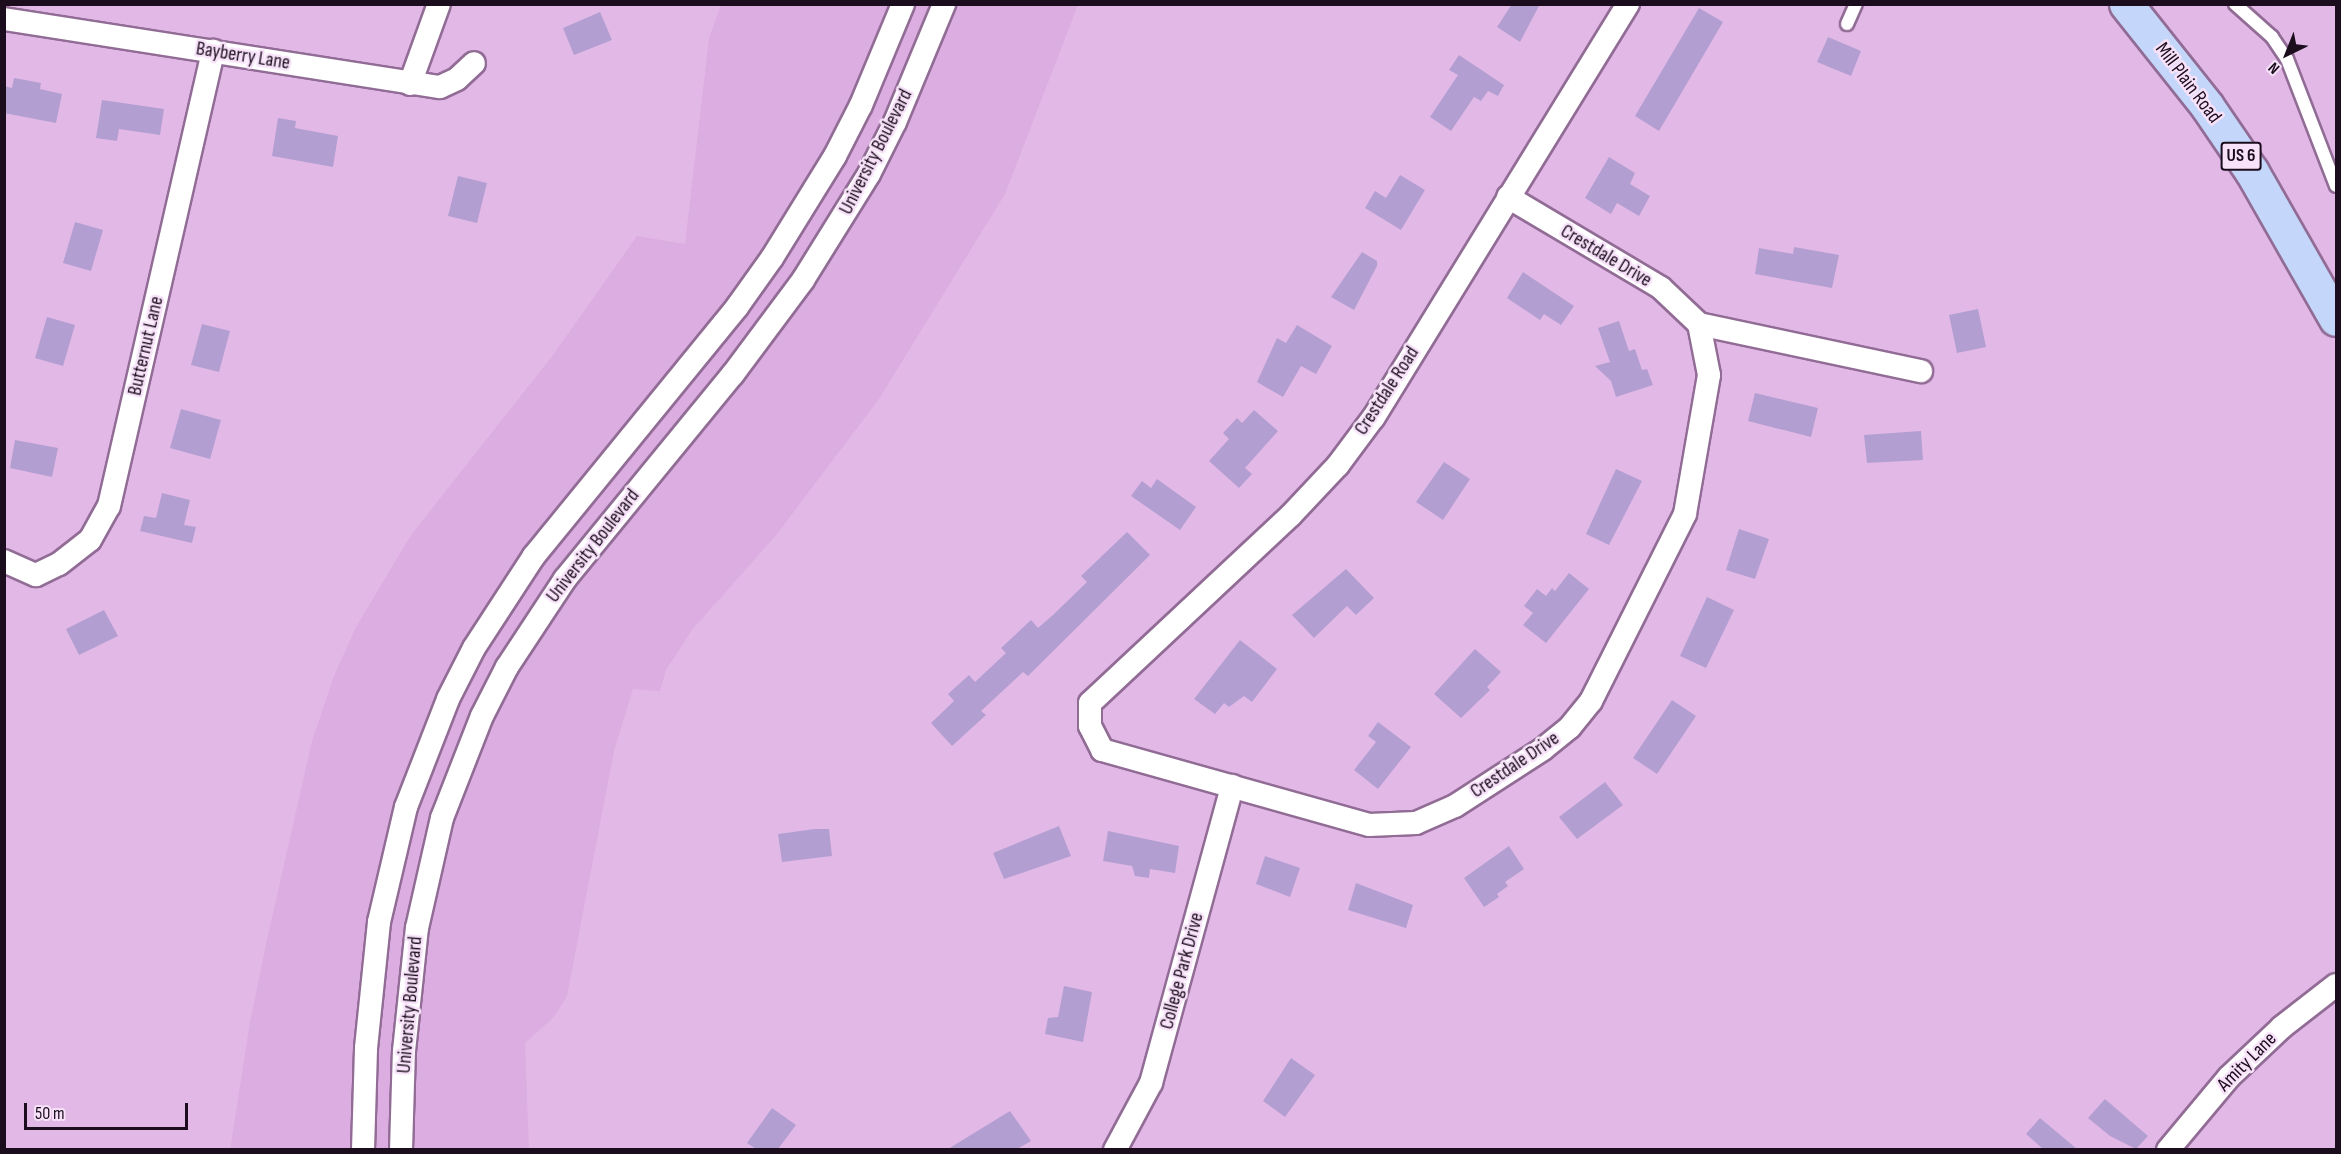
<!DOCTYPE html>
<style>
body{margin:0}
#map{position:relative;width:2341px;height:1154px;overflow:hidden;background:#e2b9e6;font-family:"Sofia Sans Condensed",sans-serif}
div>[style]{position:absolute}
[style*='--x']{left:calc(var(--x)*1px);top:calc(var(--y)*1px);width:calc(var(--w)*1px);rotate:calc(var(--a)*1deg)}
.built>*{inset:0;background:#dbade0}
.building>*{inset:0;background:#b39ed2}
.roads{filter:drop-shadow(2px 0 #916c95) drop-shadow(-2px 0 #916c95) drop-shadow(0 2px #916c95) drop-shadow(0 -2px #916c95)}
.lane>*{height:12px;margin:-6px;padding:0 6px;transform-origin:6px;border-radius:6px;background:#fff}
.street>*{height:22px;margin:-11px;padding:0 11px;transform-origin:11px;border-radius:11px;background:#fff}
.primary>*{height:33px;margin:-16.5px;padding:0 16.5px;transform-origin:16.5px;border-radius:16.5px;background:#c4d6f9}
span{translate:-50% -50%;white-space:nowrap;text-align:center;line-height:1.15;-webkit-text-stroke:5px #f7e2f9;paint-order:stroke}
.shield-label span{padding:2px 4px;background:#f7e2f9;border:2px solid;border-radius:4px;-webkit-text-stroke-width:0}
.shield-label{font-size:18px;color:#1b0d1d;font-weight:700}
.street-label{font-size:20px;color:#1b0d1d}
.frame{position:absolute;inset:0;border:6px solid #1b0d1d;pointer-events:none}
.north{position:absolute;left:2257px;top:24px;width:60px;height:60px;-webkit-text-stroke:4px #f7e2f9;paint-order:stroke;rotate:223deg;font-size:16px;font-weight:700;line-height:24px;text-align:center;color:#1b0d1d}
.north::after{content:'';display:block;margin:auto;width:21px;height:27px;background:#1b0d1d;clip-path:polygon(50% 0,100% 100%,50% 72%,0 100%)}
.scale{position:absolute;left:24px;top:1103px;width:164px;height:27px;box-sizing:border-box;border:3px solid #1b0d1d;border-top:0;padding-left:8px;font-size:18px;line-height:21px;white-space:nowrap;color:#1b0d1d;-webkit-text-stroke:4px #f7e2f9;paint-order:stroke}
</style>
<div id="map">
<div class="built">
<div style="clip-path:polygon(721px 5px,1078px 5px,1005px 194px,879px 399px,777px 534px,692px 630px,666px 670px,660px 691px,633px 689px,614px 751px,567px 996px,554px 1017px,525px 1043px,529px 1149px,230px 1150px,250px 1022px,266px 944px,312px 741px,334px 676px,356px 627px,411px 535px,553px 355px,637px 236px,685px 244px,709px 38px)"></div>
</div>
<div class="building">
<div style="clip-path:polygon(1512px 4px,1540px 4px,1520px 42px,1497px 27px)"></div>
<div style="clip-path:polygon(1699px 8px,1723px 22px,1659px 131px,1635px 116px)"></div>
<div style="clip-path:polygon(600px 12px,612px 40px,574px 55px,563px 28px)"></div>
<div style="clip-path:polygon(1828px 37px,1861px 51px,1851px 76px,1817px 62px)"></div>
<div style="clip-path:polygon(1459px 55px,1504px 85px,1498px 96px,1488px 91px,1481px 101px,1474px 97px,1451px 131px,1430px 117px,1458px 75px,1449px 70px)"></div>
<div style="clip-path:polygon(14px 78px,41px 83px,40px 89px,62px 94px,56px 123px,4px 113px,4px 86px,12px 88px)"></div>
<div style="clip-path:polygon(102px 100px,164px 109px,160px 135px,119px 129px,117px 141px,96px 138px)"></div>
<div style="clip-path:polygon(278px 118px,296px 121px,295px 128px,338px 136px,333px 167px,272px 156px)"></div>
<div style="clip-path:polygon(1609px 157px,1635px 173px,1630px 184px,1650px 196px,1639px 216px,1617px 203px,1611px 214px,1585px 198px)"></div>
<div style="clip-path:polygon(1400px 175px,1425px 190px,1401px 230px,1365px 208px,1375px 191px,1386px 198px)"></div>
<div style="clip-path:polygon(458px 176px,487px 183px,477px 223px,448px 216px)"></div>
<div style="clip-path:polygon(75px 222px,103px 230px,91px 271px,63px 263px)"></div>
<div style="clip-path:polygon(1794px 247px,1839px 255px,1832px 288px,1755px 274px,1759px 248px,1793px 254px)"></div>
<div style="clip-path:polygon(1362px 252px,1377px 261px,1377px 266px,1354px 310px,1331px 297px)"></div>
<div style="clip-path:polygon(1523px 272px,1574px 306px,1561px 325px,1544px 314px,1540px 320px,1507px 298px)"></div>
<div style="clip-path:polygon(1978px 309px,1986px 347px,1957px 353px,1949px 315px)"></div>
<div style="clip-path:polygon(47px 317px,75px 325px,63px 366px,35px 358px)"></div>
<div style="clip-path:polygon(1619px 321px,1629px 351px,1635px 349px,1642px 370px,1647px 369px,1653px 385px,1616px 397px,1611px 381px,1595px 366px,1610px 362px,1598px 328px)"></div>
<div style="clip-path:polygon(202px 324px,230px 331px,219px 372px,191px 365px)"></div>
<div style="clip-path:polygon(1297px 325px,1332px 346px,1316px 374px,1301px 366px,1283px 397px,1257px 382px,1277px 338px,1286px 343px)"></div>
<div style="clip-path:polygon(1755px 393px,1818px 408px,1811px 437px,1748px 421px)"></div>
<div style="clip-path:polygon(181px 409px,221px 420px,210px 459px,170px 448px)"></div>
<div style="clip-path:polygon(1254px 410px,1278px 431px,1245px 468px,1252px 474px,1239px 488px,1209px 461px,1229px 439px,1223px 433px,1237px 418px,1242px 423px)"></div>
<div style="clip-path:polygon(1921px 431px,1923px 460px,1867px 463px,1864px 435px)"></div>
<div style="clip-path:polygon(15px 440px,58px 448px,52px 477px,10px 468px)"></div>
<div style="clip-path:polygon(1444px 462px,1470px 479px,1443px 520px,1416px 502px)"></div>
<div style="clip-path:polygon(1616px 469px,1642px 481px,1609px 545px,1586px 534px)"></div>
<div style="clip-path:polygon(1157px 479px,1196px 507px,1180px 530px,1131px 496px,1142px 481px,1151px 488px)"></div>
<div style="clip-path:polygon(162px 493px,190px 500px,184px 525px,196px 527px,192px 543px,140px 531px,144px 516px,156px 518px)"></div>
<div style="clip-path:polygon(1739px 529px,1769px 539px,1755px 579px,1726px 570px)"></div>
<div style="clip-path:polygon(1127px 532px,1150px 555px,1028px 676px,1023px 672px,981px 711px,986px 715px,952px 746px,931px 723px,954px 701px,948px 694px,969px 675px,975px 682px,1006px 653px,1001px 648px,1031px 620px,1038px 628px,1053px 615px,1087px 582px,1081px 576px)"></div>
<div style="clip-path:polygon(1346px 569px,1374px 598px,1356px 615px,1347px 606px,1314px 638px,1292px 615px)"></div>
<div style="clip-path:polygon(1569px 573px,1589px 589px,1546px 643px,1523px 625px,1533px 613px,1524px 606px,1537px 589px,1546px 596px,1552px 588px,1555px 591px)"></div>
<div style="clip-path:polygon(1707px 597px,1734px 610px,1706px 668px,1680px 656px)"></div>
<div style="clip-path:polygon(104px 610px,118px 636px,79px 655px,66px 629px)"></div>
<div style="clip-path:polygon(1240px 640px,1277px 669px,1252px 702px,1244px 696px,1229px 707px,1224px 703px,1215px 714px,1194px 699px)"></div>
<div style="clip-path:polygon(1475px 649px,1501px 672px,1487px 687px,1490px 690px,1461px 718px,1434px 694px)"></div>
<div style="clip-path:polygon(1672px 700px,1696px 716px,1657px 774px,1633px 758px)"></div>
<div style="clip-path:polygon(1378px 722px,1411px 747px,1378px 789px,1354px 770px,1376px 742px,1368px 736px)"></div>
<div style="clip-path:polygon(1605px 782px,1623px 805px,1577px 839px,1559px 817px)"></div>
<div style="clip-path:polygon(1059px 826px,1071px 856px,1004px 879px,993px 853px)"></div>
<div style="clip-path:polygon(815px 829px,829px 829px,832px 856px,782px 862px,778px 834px)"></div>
<div style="clip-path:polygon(1108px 831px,1179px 846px,1175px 873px,1150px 869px,1149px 878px,1135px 876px,1132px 866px,1103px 861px)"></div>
<div style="clip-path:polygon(1509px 846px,1524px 869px,1505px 882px,1508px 886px,1497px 894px,1499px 897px,1484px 907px,1464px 878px)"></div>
<div style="clip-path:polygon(1265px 856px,1300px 868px,1290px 897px,1256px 884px)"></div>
<div style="clip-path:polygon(1356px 883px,1413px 905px,1406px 928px,1348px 910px)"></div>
<div style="clip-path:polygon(1064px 986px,1092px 992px,1083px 1042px,1045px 1034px,1048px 1018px,1058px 1017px)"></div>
<div style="clip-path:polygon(1291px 1058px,1315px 1075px,1285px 1117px,1263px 1101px)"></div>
<div style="clip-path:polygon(2105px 1099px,2148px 1136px,2136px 1149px,2110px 1136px,2088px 1118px)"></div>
<div style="clip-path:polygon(772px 1108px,796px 1125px,778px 1149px,756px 1149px,747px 1143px)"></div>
<div style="clip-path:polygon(1010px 1111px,1031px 1141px,1017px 1149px,948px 1149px)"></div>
<div style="clip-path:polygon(2040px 1118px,2077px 1149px,2043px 1149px,2026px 1134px)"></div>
</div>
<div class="roads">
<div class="lane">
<div style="--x:2235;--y:4;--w:50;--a:41.7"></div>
<div style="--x:2272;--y:37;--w:27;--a:56"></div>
<div style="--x:2287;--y:59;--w:136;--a:68.9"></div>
<div style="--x:1847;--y:24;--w:22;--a:-66"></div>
</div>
<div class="street">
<div style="--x:1628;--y:4;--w:486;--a:121.6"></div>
<div style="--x:1373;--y:418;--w:59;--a:126.7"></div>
<div style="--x:1338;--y:465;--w:69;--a:133.2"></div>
<div style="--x:1291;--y:515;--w:275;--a:136.9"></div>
<div style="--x:1090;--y:703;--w:23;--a:90"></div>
<div style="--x:1090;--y:726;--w:27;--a:63"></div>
<div style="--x:1102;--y:750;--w:277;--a:15.7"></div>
<div style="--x:1369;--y:825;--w:47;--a:-2.4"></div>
<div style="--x:1416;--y:823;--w:43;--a:-23.6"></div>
<div style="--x:1455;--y:806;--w:105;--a:-32.9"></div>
<div style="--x:1543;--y:749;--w:35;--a:-39"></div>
<div style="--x:1570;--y:727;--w:33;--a:-51"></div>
<div style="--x:1591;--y:701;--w:209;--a:-63.3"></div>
<div style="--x:1685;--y:514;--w:141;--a:-80.2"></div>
<div style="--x:1709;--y:375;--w:52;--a:-101.1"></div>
<div style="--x:4;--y:19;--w:441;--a:8.9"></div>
<div style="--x:440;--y:87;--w:19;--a:-25"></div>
<div style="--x:457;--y:79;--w:23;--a:-43"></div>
<div style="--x:410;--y:84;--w:85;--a:-70.1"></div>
<div style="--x:1508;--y:197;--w:178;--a:30.7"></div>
<div style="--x:1661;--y:288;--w:52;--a:43.5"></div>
<div style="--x:1699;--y:324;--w:227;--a:12"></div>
<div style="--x:4;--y:561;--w:35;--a:24"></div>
<div style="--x:36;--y:575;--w:25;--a:-26"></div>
<div style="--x:59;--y:564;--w:39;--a:-38"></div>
<div style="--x:90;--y:540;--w:39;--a:-61"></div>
<div style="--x:109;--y:506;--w:467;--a:-77.1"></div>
<div style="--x:363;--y:1150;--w:102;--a:-88.3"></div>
<div style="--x:366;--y:1048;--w:127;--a:-84.1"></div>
<div style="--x:379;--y:922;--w:118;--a:-76.8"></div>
<div style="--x:406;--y:807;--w:116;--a:-68.7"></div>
<div style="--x:448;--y:699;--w:57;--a:-63"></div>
<div style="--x:474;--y:648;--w:110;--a:-56.9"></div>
<div style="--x:534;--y:556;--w:321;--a:-50.8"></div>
<div style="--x:737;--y:307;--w:60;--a:-54.5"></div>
<div style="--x:772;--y:258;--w:120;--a:-58.3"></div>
<div style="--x:835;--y:156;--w:57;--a:-63"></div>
<div style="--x:861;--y:105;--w:109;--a:-67.4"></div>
<div style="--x:401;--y:1150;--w:99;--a:-88.3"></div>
<div style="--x:404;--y:1051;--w:124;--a:-84"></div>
<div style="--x:417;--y:928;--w:113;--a:-77.2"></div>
<div style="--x:442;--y:818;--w:110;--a:-68.6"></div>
<div style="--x:482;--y:716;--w:55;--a:-63"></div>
<div style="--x:507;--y:667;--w:105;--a:-56.6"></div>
<div style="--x:565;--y:579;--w:265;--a:-50.7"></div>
<div style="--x:733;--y:374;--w:117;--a:-53.3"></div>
<div style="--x:803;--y:280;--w:125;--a:-58.1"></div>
<div style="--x:869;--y:174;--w:58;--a:-63.4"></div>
<div style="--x:895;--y:122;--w:128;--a:-67.4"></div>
<div style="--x:1115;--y:1150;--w:76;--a:-61.8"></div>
<div style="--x:1151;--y:1083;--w:308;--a:-74.7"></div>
<div style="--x:2168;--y:1150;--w:95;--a:-50.1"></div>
<div style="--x:2229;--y:1077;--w:73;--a:-43.3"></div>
<div style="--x:2282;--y:1027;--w:68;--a:-37.9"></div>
</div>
<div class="primary">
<div style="--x:2126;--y:4;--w:130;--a:51.5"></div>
<div style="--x:2207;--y:106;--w:80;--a:55.7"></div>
<div style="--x:2252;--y:172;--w:169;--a:60.3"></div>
</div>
</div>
<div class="shield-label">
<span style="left:2241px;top:156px">US 6</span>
</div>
<div class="street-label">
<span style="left:243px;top:56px;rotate:9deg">Bayberry Lane</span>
<span style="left:2188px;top:83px;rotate:53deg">Mill Plain Road</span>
<span style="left:876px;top:152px;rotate:-63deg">University Boulevard</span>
<span style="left:1606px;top:256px;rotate:31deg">Crestdale Drive</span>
<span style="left:146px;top:346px;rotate:-77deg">Butternut Lane</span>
<span style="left:1387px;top:391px;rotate:-57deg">Crestdale Road</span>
<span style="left:593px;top:546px;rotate:-52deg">University Boulevard</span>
<span style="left:1515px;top:765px;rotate:-34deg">Crestdale Drive</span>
<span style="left:1182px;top:971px;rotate:-75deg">College Park Drive</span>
<span style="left:410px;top:1005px;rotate:-85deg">University Boulevard</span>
<span style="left:2247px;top:1062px;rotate:-45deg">Amity Lane</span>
</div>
<div class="frame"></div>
<div class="north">N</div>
<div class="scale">50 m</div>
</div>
